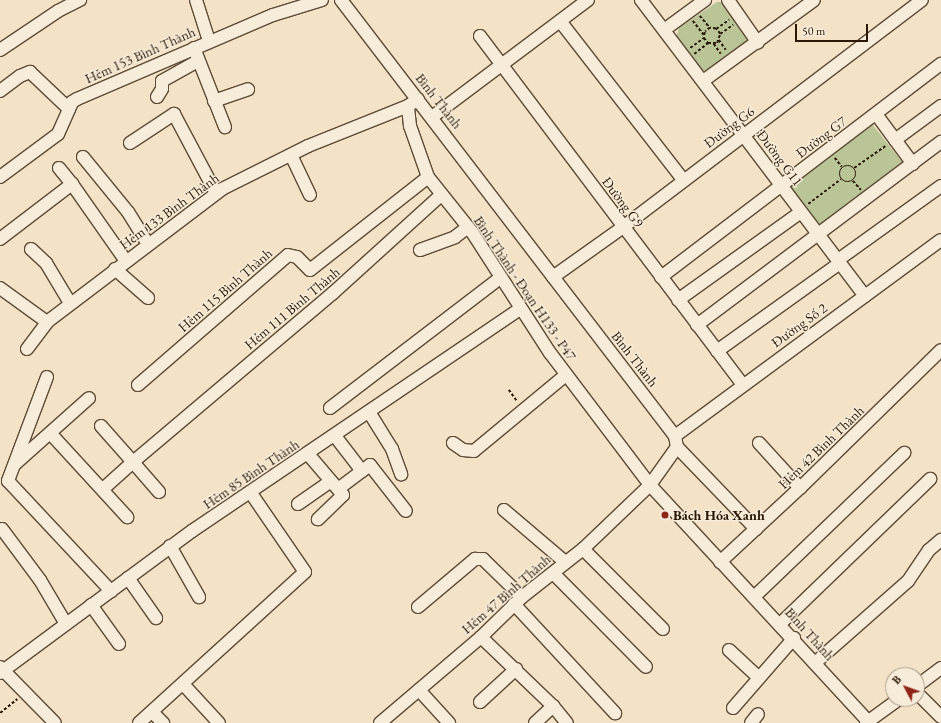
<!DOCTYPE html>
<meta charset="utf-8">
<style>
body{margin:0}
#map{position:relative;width:941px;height:723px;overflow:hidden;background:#f3e2c6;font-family:"EB Garamond",serif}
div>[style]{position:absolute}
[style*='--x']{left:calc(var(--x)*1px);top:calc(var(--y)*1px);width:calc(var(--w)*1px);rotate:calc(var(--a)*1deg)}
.green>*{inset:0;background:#b9c497}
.path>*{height:1.5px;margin-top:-0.75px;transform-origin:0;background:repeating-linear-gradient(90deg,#2b1906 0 3px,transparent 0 5px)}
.path>.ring{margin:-0.75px;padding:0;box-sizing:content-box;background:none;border:1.5px solid #2b1906;border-radius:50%}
.roads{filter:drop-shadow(1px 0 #5d4b36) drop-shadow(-1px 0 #5d4b36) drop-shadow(0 1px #5d4b36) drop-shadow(0 -1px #5d4b36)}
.minor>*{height:12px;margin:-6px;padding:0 6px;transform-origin:6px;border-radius:6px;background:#f7ecda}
.dots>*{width:11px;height:11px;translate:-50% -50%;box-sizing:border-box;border:2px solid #f7ecda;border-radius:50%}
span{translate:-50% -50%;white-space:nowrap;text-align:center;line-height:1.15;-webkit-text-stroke:3px #f7ecda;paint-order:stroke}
.street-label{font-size:14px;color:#2b1906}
.poi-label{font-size:14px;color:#2b1906;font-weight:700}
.left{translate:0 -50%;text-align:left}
.north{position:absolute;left:885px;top:667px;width:40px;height:40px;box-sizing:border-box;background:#f7ecda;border:1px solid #a59885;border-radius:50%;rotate:311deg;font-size:11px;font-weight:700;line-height:16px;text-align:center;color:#2b1906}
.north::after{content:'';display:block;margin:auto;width:14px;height:18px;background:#8f2418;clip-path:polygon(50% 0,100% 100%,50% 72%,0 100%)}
.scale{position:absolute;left:795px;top:24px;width:73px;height:18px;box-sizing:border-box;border:2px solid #2b1906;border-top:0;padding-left:5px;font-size:12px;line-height:14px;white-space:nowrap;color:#2b1906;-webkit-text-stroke:3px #f7ecda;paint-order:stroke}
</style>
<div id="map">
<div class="green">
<div style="clip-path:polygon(717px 2px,724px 2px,748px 38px,748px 43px,710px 71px,701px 70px,676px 38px,679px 28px)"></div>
<div style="clip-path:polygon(872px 124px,903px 163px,819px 226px,789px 187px)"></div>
</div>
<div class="path">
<div style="--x:700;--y:16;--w:16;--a:50"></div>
<div style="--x:693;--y:21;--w:18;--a:52"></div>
<div style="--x:716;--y:29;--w:16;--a:-35"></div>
<div style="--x:720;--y:34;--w:16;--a:-35"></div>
<div style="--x:719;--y:40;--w:12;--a:55"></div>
<div style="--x:714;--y:44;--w:12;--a:55"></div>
<div style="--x:690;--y:48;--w:17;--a:-36"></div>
<div style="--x:694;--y:54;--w:18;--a:-38"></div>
<div style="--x:708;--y:43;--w:9;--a:0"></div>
<div style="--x:717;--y:43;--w:9;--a:-72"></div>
<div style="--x:720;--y:34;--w:6;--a:-129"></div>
<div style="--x:716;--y:29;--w:6;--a:-171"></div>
<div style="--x:710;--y:28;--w:6;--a:141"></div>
<div style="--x:705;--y:32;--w:6;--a:99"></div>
<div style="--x:704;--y:38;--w:6;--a:51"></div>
<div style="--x:835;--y:158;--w:11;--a:52"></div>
<div class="ring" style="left:840px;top:166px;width:14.5px;height:14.5px"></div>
<div style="--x:854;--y:168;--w:38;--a:-35"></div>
<div style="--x:853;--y:181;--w:12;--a:48"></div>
<div style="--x:808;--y:204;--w:41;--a:-37.1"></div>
<div style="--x:509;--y:390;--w:14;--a:54"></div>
<div style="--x:0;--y:713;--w:22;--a:-39"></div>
</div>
<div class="roads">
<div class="minor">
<div style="--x:196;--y:0;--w:43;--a:72.4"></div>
<div style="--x:341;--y:0;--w:549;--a:52.55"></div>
<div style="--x:675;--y:436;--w:11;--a:80"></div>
<div style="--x:677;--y:447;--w:47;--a:125.4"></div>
<div style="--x:650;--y:485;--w:321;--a:47.3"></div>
<div style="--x:641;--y:0;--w:371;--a:52.9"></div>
<div style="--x:728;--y:0;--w:52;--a:55.1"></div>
<div style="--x:560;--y:21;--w:202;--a:52.2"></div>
<div style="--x:664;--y:30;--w:51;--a:-36.2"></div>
<div style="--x:480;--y:36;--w:437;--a:53"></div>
<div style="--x:194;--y:48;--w:85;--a:68.6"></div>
<div style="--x:0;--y:50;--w:70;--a:-33.9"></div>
<div style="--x:58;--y:11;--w:25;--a:-27"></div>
<div style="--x:703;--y:81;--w:137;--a:-36.1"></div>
<div style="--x:0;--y:91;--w:25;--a:-37"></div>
<div style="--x:20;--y:76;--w:11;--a:-22"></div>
<div style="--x:30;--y:72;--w:54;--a:43.5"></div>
<div style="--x:157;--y:97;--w:9;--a:-58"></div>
<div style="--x:162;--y:89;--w:8;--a:-90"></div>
<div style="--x:162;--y:81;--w:41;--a:-29.1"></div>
<div style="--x:214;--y:101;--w:36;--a:-19"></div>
<div style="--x:876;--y:114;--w:62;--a:53.5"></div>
<div style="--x:432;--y:117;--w:195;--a:-36.9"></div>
<div style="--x:895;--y:140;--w:57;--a:-36.5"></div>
<div style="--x:130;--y:143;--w:53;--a:-33.4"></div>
<div style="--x:174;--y:114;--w:89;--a:62"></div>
<div style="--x:291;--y:155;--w:44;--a:64.6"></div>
<div style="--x:83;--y:157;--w:71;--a:50.7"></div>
<div style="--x:128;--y:212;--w:38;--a:58"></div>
<div style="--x:59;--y:168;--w:21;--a:51"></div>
<div style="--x:0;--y:177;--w:72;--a:-36.6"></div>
<div style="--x:58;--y:134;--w:35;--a:-66"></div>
<div style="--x:72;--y:102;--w:6;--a:-31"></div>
<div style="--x:77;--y:99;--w:213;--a:-23.2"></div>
<div style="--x:273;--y:15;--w:51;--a:-17"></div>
<div style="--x:0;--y:239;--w:91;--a:-37.4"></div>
<div style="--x:72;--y:184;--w:94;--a:55"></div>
<div style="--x:31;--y:249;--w:21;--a:43"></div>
<div style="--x:46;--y:263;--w:47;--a:59"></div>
<div style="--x:420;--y:250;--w:37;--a:-20"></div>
<div style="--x:455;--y:237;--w:16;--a:-38"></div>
<div style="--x:838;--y:260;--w:127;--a:-35.7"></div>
<div style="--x:115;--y:269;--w:44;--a:41.3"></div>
<div style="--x:553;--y:277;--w:86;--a:-35.5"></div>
<div style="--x:623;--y:227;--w:375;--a:-37.2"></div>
<div style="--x:661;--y:277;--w:352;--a:-37.3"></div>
<div style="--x:0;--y:288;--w:58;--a:35.9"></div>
<div style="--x:678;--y:300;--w:151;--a:-35.6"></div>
<div style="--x:697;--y:325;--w:305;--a:-36.9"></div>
<div style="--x:27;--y:349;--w:34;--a:-53"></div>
<div style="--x:47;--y:322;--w:220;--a:-37.2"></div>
<div style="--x:222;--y:189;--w:96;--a:-26.6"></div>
<div style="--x:308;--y:146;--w:108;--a:-21.8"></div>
<div style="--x:717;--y:351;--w:151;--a:-35.6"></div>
<div style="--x:47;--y:377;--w:111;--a:110.6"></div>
<div style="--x:8;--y:481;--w:151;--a:46.9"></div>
<div style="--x:138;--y:385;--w:198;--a:-40.9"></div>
<div style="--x:288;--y:255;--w:9;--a:13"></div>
<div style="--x:297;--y:257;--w:18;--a:45"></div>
<div style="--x:310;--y:270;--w:150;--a:-38.2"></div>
<div style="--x:330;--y:408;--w:214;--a:-37.4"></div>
<div style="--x:369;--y:412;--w:44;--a:58.1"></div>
<div style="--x:392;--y:449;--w:27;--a:70"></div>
<div style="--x:101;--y:426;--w:48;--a:48.4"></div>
<div style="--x:133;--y:462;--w:40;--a:138"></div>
<div style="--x:51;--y:434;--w:113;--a:47.5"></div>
<div style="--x:335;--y:436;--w:44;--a:52.4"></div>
<div style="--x:362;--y:471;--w:10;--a:-37"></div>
<div style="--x:370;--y:465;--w:58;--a:52"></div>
<div style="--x:675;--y:436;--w:330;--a:-36.4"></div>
<div style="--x:453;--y:443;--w:12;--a:35"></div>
<div style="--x:463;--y:450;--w:11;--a:5"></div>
<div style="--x:474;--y:451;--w:119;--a:-39.6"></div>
<div style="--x:759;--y:443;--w:61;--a:47.7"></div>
<div style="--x:677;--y:447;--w:114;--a:46.1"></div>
<div style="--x:308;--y:454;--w:54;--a:49.5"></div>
<div style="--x:343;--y:495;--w:35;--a:136"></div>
<div style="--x:15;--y:464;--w:99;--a:-41.7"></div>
<div style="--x:338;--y:489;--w:30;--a:-37"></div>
<div style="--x:159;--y:492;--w:40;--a:-131"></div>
<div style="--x:133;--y:462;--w:262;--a:-40.2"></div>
<div style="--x:333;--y:293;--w:146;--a:-42.2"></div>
<div style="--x:298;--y:504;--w:40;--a:-34.9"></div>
<div style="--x:504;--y:510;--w:80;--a:40.4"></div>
<div style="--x:2;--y:529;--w:64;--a:53.3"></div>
<div style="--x:40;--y:580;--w:51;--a:59.4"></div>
<div style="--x:170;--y:546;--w:59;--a:60.4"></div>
<div style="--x:583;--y:549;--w:113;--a:45"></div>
<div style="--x:720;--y:562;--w:109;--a:-42.8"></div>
<div style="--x:800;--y:488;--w:197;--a:-44.4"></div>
<div style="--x:553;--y:573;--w:132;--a:45.3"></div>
<div style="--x:128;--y:578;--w:49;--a:55"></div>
<div style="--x:755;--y:596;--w:207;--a:-43.8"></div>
<div style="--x:514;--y:604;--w:149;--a:47.2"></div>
<div style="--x:91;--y:605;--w:48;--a:54.3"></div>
<div style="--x:418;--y:607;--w:75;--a:-40.1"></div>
<div style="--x:475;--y:559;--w:8;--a:0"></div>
<div style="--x:483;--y:559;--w:54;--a:44.3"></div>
<div style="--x:780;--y:624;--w:209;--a:-44"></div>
<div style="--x:481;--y:637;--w:100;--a:43.8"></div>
<div style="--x:553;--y:706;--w:22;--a:51"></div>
<div style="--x:729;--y:650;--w:41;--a:43"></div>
<div style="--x:816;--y:662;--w:123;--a:-41.4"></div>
<div style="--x:908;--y:581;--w:37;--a:-56"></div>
<div style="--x:929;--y:550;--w:16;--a:-40"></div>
<div style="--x:0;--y:667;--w:78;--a:45.5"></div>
<div style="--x:0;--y:673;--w:239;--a:-36.5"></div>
<div style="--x:192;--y:531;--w:396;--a:-34.1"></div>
<div style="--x:183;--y:684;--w:53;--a:47.3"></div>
<div style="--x:917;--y:686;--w:30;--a:-37"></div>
<div style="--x:419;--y:690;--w:45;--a:47.7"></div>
<div style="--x:917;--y:693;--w:34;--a:45"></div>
<div style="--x:480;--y:702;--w:49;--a:-42.5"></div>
<div style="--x:733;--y:708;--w:93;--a:-48.9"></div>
<div style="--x:152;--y:712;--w:16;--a:45"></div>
<div style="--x:139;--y:723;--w:224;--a:-42.3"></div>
<div style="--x:305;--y:572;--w:96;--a:-124.4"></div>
<div style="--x:380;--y:723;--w:133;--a:-40.4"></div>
<div style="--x:481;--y:637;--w:57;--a:-44.3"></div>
<div style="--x:522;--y:597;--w:78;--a:-38.2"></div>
<div style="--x:583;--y:549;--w:93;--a:-43.7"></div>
<div style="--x:650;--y:485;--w:166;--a:-127.1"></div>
<div style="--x:550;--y:353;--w:144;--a:-122.8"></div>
<div style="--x:472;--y:232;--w:70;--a:-128.7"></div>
<div style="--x:428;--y:177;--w:54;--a:-109.4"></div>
<div style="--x:410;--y:126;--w:20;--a:-96"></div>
<div style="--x:408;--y:106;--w:12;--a:-35"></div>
<div style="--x:535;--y:723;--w:25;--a:-43"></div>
<div style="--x:751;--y:723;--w:11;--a:-52"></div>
<div style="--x:866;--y:723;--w:41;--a:-36"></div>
</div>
</div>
<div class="dots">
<div style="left:665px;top:515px;background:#8f2418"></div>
</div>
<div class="street-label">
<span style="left:140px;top:55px;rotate:-24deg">Hẻm 153 Bình Thành</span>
<span style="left:439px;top:101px;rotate:52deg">Bình Thành</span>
<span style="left:729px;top:127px;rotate:-37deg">Đường G6</span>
<span style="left:821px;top:137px;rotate:-37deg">Đường G7</span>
<span style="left:780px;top:158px;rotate:53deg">Đường G11</span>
<span style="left:623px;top:202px;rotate:53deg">Đường G9</span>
<span style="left:169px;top:211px;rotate:-36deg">Hẻm 133 Bình Thành</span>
<span style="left:525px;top:288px;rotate:56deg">Bình Thành - Đoạn H133 - P47</span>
<span style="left:225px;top:290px;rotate:-41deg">Hẻm 115 Bình Thành</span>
<span style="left:292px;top:308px;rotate:-40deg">Hẻm 111 Bình Thành</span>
<span style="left:799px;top:325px;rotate:-36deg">Đường Số 2</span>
<span style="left:635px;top:359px;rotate:52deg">Bình Thành</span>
<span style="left:821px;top:447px;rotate:-44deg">Hẻm 42 Bình Thành</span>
<span style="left:251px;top:474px;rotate:-34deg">Hẻm 85 Bình Thành</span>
<span style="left:506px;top:594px;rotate:-41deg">Hẻm 47 Bình Thành</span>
<span style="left:810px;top:634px;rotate:48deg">Bình Thành</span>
</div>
<div class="poi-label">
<span class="left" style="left:673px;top:515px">Bách Hóa Xanh</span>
</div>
<div class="north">B</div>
<div class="scale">50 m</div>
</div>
